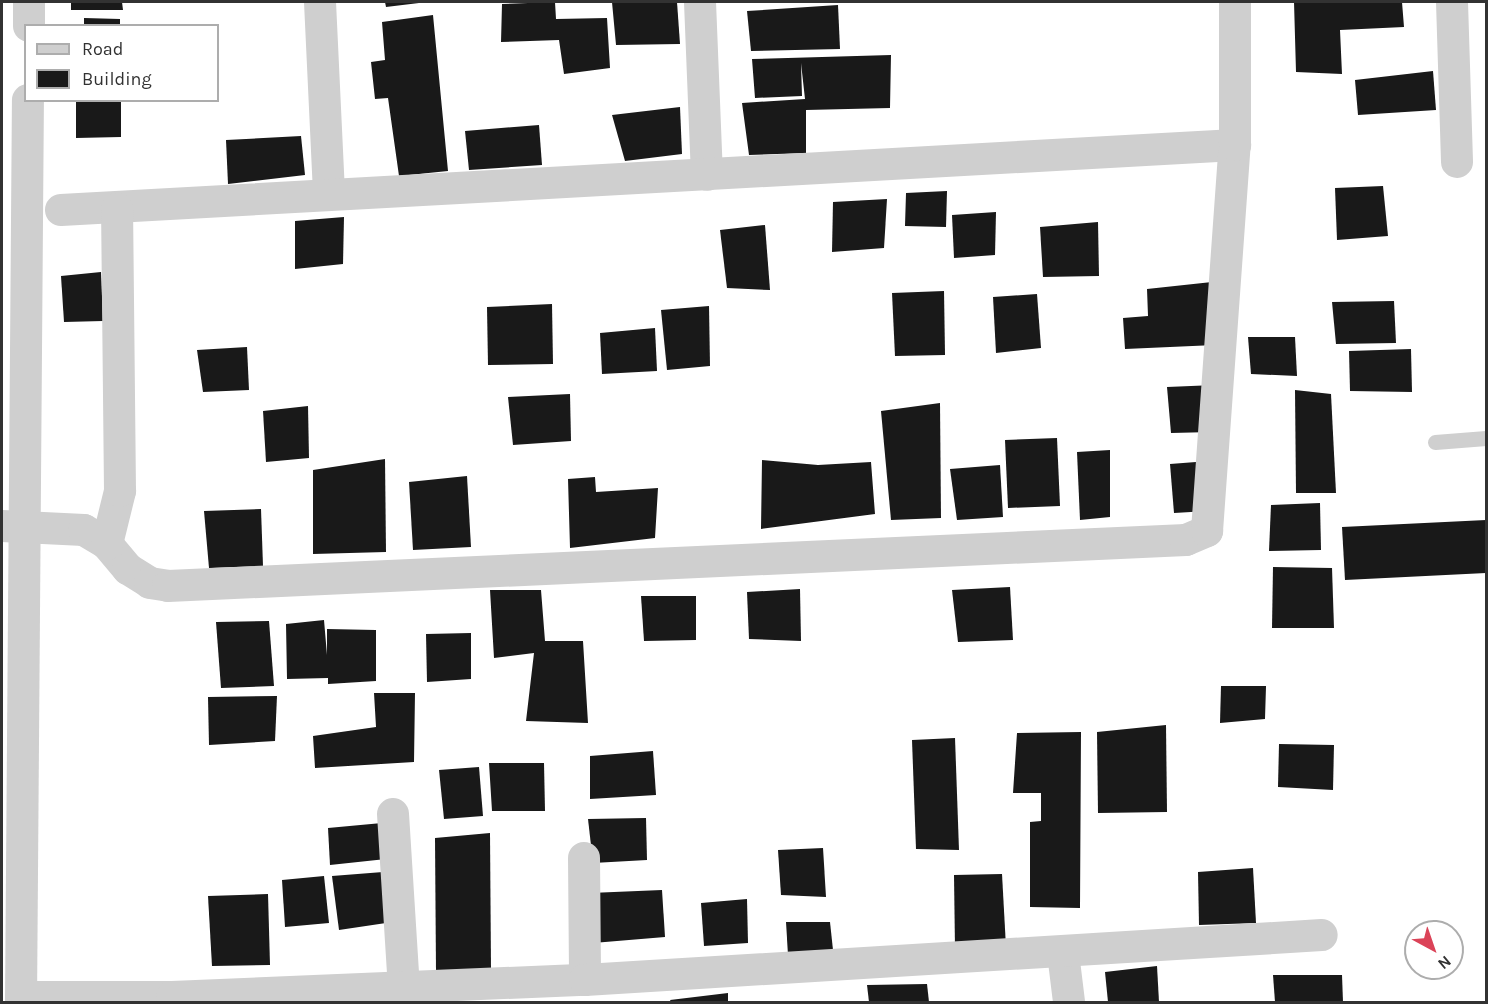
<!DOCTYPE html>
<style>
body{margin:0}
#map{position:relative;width:1488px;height:1004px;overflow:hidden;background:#fff;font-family:Karla,sans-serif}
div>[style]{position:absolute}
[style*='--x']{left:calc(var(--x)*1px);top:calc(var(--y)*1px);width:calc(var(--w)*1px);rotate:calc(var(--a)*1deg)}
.building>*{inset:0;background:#191919}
.service>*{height:15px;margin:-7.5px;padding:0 7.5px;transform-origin:7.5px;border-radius:7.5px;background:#cfcfcf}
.minor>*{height:32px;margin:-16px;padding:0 16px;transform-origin:16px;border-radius:16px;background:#cfcfcf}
span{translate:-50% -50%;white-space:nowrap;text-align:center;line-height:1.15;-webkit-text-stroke:6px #fff;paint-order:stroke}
.frame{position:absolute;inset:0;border:3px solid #323232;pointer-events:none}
.legend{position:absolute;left:24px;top:24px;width:195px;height:78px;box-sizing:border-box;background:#fff;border:2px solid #adadad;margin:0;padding:8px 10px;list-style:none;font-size:18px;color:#323232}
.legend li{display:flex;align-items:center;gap:12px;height:30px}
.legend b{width:30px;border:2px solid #adadad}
.north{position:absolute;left:1404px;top:920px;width:60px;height:60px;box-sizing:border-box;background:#fff;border:2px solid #adadad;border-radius:50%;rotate:140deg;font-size:16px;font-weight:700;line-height:24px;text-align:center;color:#323232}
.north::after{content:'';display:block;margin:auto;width:21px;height:27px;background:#db4358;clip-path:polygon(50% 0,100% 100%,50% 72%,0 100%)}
</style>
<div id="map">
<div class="building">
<div style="clip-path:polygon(71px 2px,122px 2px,123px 10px,71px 10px)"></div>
<div style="clip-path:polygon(385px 2px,419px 2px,419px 3px,386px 7px)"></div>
<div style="clip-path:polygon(555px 2px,556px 19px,607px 18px,610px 68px,564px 74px,559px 40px,501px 42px,502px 4px)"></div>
<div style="clip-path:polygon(612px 2px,677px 2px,680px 44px,616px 45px)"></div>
<div style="clip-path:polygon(1294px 2px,1402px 2px,1404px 27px,1340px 30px,1342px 74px,1296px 72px)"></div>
<div style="clip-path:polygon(838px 5px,840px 49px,751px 51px,747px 11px)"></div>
<div style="clip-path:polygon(433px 15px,448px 171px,399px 176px,388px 98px,375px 99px,371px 62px,385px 60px,382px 22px)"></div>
<div style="clip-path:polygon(84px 18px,120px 19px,120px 26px,84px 26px)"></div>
<div style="clip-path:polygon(891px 55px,890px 108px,806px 110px,806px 153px,749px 155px,742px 103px,805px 99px,801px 63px,802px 96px,755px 98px,752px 59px)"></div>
<div style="clip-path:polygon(1433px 71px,1436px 110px,1358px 115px,1355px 80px)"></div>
<div style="clip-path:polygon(76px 100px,121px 100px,121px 137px,76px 138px)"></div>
<div style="clip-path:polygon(680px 107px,682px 154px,625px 161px,612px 115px)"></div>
<div style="clip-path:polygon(539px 125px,542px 165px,469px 170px,465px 131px)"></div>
<div style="clip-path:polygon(301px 136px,305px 175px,228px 184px,226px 140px)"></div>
<div style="clip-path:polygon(1383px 186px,1388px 236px,1337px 240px,1335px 188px)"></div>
<div style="clip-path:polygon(947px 191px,946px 227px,905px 226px,906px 193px)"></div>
<div style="clip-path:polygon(887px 199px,884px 248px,832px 252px,833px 202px)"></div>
<div style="clip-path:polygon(996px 212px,995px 255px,954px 258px,952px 215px)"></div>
<div style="clip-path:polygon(344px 217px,343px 264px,295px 269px,295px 221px)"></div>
<div style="clip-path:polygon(1098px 222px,1099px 276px,1043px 277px,1040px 227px)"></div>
<div style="clip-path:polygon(765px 225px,770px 290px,727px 288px,720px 230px)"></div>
<div style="clip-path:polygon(101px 272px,103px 321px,64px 322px,61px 276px)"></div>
<div style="clip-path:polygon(1212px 282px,1215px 345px,1125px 349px,1123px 318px,1148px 316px,1147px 289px)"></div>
<div style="clip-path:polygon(944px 291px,945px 355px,895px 356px,892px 293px)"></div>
<div style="clip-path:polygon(1037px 294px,1041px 348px,996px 353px,993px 297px)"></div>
<div style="clip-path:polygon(1394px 301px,1396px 343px,1336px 344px,1332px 302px)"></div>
<div style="clip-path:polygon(552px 304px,553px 364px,488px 365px,487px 307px)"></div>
<div style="clip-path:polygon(709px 306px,710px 366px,667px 370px,661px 310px)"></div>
<div style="clip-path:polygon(655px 328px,657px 371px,602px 374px,600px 333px)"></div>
<div style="clip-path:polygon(1248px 337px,1295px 337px,1297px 376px,1251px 374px)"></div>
<div style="clip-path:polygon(247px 347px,249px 390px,203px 392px,197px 350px)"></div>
<div style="clip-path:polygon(1411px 349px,1412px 392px,1350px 391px,1349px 351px)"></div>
<div style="clip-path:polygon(1215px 385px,1212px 432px,1171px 433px,1167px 387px)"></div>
<div style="clip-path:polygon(1295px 390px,1331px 394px,1336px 493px,1296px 493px)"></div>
<div style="clip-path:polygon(570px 394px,571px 441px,513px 445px,508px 397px)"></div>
<div style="clip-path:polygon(940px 403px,941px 518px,891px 520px,881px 411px)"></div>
<div style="clip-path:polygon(308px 406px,309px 458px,266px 462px,263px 411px)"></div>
<div style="clip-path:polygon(1057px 438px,1060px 506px,1008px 508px,1005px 440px)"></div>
<div style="clip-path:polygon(1110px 450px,1110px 517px,1080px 520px,1077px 452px)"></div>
<div style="clip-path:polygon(385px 459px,386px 552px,313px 554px,313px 470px)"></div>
<div style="clip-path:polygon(762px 460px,818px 465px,871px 462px,875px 514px,761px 529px)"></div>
<div style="clip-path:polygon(1209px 461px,1208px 511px,1174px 513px,1170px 464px)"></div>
<div style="clip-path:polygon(1000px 465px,1003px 517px,957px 520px,950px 469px)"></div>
<div style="clip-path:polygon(467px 476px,471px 547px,413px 550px,409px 482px)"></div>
<div style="clip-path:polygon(595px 477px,596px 492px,658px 488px,655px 538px,570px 548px,568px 479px)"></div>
<div style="clip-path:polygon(1320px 503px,1321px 550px,1269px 551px,1271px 505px)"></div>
<div style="clip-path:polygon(261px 509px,263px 566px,209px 568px,204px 511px)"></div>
<div style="clip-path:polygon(1486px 520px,1486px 573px,1345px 580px,1342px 527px)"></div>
<div style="clip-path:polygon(1273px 567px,1332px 568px,1334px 628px,1272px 628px)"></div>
<div style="clip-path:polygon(1010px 587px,1013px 640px,958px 642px,952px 590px)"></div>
<div style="clip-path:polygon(800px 589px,801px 641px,749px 639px,747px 592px)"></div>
<div style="clip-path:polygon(490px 590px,541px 590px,545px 641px,583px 641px,588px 723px,526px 721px,534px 653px,494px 658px)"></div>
<div style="clip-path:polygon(641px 596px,696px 596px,696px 640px,644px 641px)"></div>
<div style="clip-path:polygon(324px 620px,327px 655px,327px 629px,376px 630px,376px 681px,328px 684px,328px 678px,287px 679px,286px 624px)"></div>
<div style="clip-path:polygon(269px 621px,274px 686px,221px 688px,216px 622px)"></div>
<div style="clip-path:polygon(471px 633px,471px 679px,427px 682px,426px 634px)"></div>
<div style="clip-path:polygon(1221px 686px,1266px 686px,1265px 719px,1220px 723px)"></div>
<div style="clip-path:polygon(374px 693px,415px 693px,414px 762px,315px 768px,313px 736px,376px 727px)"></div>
<div style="clip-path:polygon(277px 696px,275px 741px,209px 745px,208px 697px)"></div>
<div style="clip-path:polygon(1166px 725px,1167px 812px,1098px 813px,1097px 732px)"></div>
<div style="clip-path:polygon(1081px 732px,1080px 908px,1030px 907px,1030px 822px,1041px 821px,1041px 793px,1013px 793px,1017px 733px)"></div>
<div style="clip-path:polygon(955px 738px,959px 850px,916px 849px,912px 740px)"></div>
<div style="clip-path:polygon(1279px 744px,1334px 745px,1333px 790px,1278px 787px)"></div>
<div style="clip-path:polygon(653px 751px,656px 795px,590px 799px,590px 756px)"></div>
<div style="clip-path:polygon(489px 763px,544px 763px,545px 811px,492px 811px)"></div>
<div style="clip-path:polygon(479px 767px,483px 816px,444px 819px,439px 770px)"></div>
<div style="clip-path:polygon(646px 818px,647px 860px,593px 863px,588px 819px)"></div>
<div style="clip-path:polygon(382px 823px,386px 859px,330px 865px,328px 828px)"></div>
<div style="clip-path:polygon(490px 833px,491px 970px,436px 972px,435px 838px)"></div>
<div style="clip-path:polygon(823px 848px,826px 897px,781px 895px,778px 850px)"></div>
<div style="clip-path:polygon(1253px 868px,1256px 923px,1199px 925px,1198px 872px)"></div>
<div style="clip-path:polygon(383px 872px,386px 923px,339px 930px,332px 876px)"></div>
<div style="clip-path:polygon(1002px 874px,1006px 947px,955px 949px,954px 875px)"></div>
<div style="clip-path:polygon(324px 876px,329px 923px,285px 927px,282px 880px)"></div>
<div style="clip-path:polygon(662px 890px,665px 937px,593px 943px,590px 893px)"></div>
<div style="clip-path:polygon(268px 894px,270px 965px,212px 966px,208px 896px)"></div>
<div style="clip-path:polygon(747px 899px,748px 943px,704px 946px,701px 903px)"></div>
<div style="clip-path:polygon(786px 922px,830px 922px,833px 950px,788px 955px)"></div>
<div style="clip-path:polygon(1157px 966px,1159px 1002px,1108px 1002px,1105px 972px)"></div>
<div style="clip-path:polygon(1273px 975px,1342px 975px,1343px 1002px,1275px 1002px)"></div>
<div style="clip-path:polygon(927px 984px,929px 1002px,869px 1002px,867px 985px)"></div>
<div style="clip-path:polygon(728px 993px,728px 1002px,671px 1002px,670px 1000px)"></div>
</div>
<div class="service">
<div style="--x:1435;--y:442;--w:51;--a:-4.5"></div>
</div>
<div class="minor">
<div style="--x:320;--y:2;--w:193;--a:87.3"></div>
<div style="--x:700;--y:2;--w:173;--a:87.7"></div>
<div style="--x:1452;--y:2;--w:160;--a:88.2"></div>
<div style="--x:29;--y:26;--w:24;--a:-90"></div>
<div style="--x:61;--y:210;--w:1176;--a:-3.17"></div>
<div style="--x:2;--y:526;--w:82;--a:2.8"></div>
<div style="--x:84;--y:530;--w:27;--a:31"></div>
<div style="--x:107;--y:544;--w:33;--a:50"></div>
<div style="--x:128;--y:569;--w:26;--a:32"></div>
<div style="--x:150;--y:583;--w:18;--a:9"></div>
<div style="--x:168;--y:586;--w:1019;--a:-2.59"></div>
<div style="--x:1186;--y:540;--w:23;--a:-23"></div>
<div style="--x:1207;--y:531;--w:387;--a:-85.9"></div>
<div style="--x:1235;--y:145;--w:143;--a:-90"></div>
<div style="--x:107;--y:544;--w:55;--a:-76.2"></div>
<div style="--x:120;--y:491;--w:282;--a:-90.6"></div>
<div style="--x:393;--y:814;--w:174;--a:86.4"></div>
<div style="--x:584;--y:858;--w:122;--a:89.5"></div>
<div style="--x:1063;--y:953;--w:49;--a:83"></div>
<div style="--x:21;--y:997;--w:151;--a:0"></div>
<div style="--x:172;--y:997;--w:413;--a:-2.4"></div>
<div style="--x:585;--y:980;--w:738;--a:-3.49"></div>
<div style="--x:21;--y:1002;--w:902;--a:-89.56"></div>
</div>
<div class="frame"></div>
<ul class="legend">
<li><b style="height:8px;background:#cfcfcf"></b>Road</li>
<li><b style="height:16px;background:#191919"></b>Building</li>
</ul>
<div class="north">N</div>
</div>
